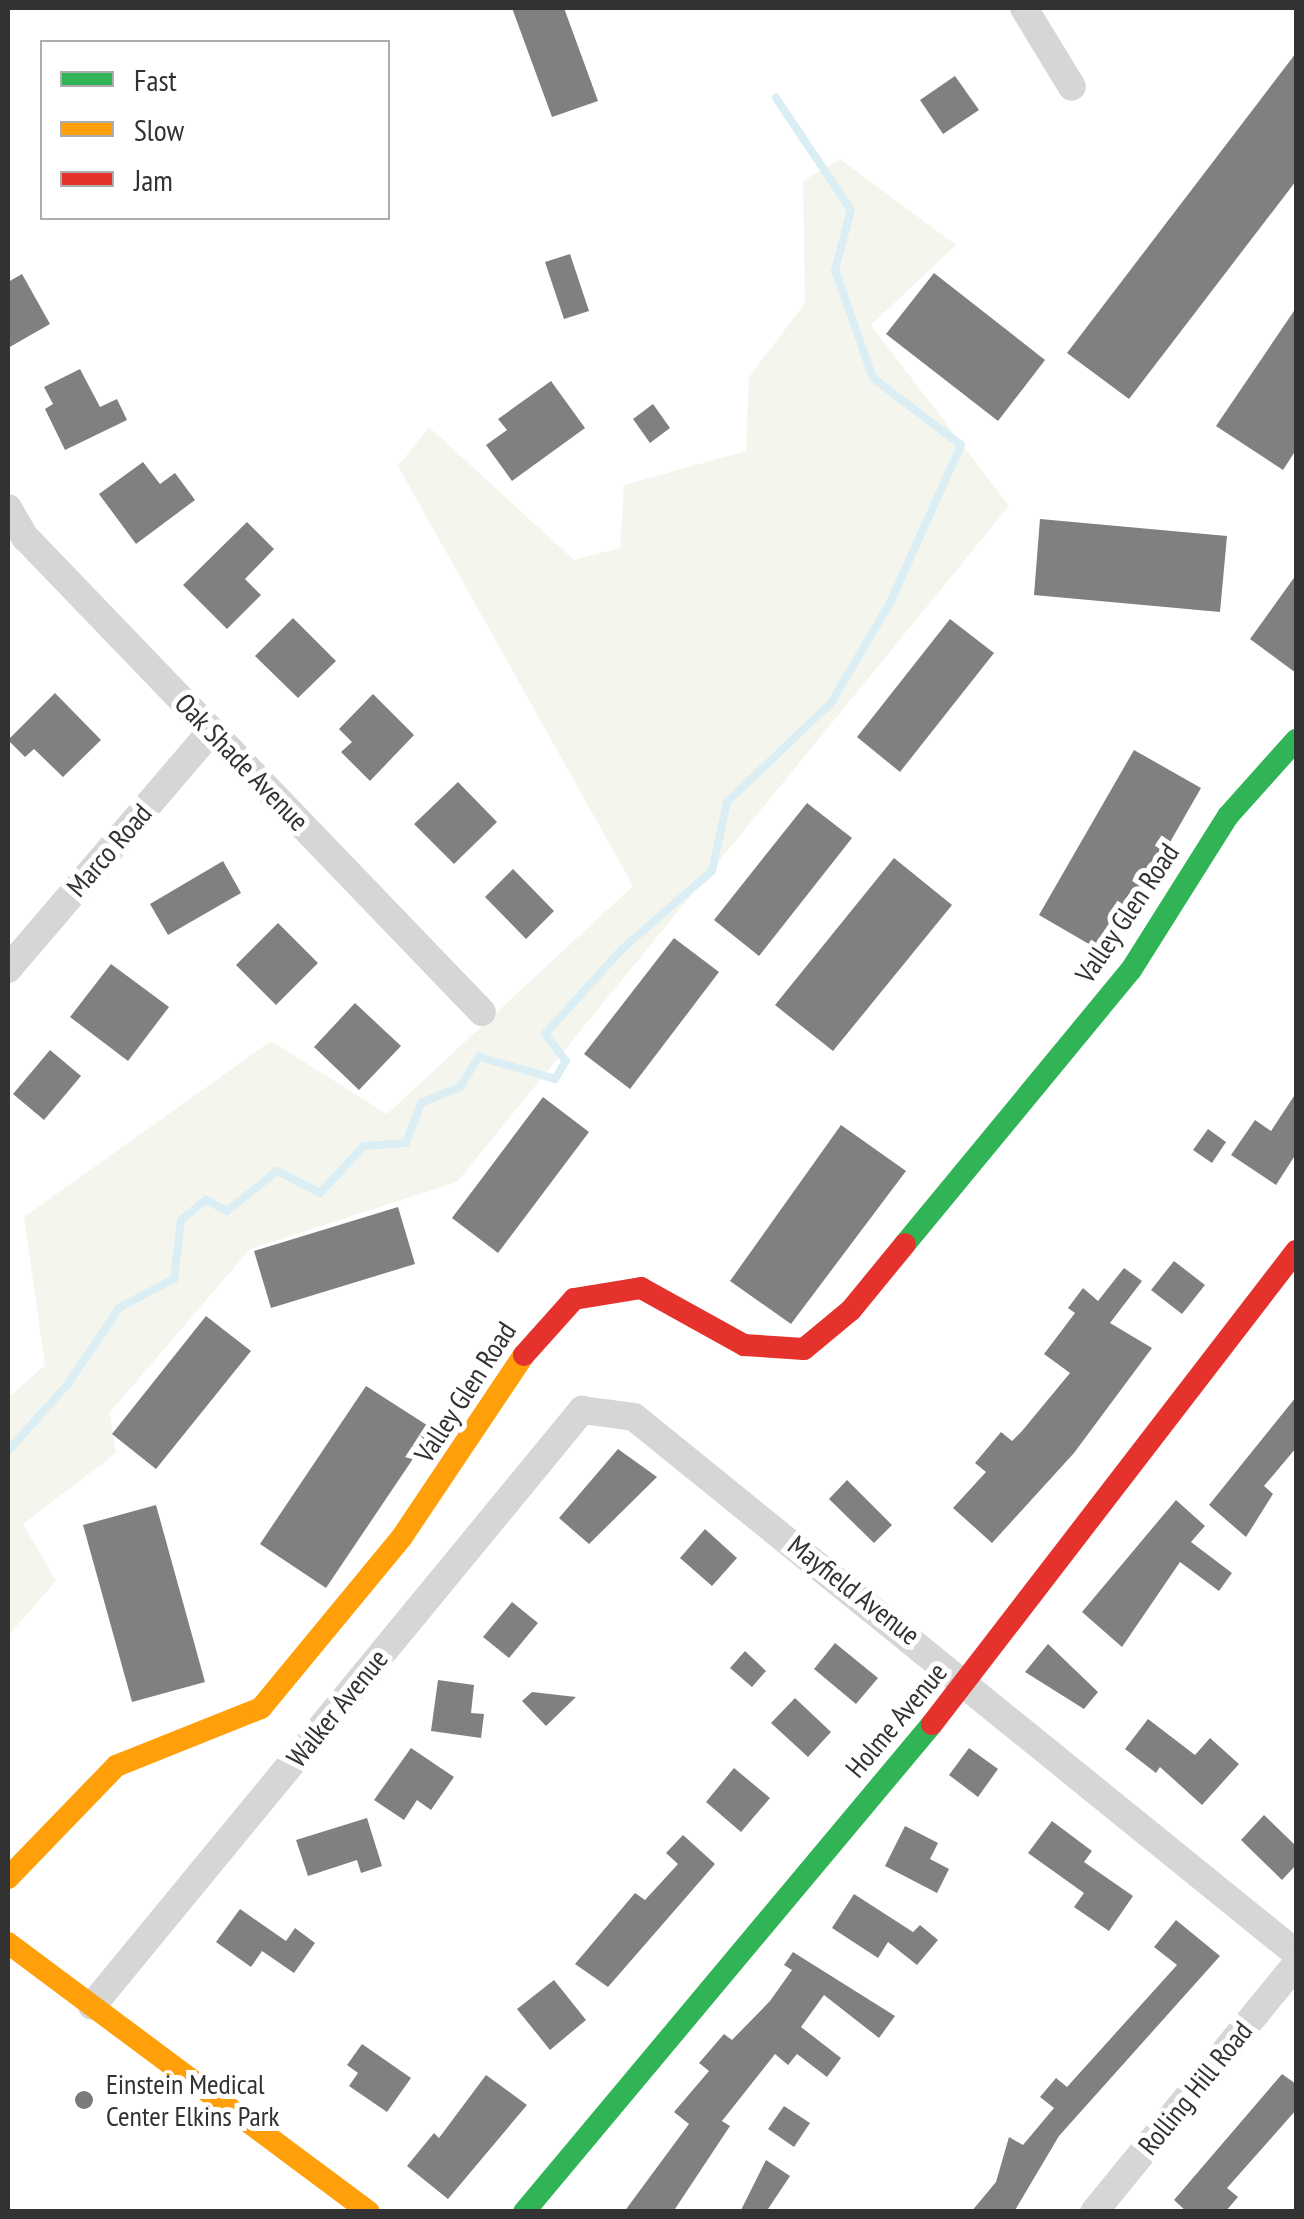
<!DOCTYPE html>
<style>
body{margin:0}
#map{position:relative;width:1304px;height:2219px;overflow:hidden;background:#fff;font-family:"PT Sans Narrow",sans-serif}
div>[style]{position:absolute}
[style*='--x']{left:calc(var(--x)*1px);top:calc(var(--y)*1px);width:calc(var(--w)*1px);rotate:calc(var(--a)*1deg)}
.green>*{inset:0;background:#f4f6ee}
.stream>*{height:8px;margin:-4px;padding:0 4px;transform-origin:4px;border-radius:4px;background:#dbeef4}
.building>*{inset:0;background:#808080}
.street>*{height:28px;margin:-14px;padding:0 14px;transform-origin:14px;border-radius:14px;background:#d6d6d6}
.fast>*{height:22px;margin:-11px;padding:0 11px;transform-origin:11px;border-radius:11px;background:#30b455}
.slow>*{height:22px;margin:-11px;padding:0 11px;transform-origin:11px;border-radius:11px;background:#ff9f0a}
.jam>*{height:22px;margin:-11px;padding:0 11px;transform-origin:11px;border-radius:11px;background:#e5322d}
.dots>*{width:28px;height:28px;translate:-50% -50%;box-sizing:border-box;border:5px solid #fff;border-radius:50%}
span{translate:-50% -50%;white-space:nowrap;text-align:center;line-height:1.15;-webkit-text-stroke:10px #fff;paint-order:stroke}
.street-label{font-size:28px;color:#323232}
.poi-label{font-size:28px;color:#323232}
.left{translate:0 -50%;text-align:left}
.frame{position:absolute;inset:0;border:10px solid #323232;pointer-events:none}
.legend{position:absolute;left:40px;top:40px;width:350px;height:180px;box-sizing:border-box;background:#fff;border:2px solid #adadad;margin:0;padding:12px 18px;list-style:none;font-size:30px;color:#323232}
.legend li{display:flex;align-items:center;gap:20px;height:50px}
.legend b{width:50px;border:2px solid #adadad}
</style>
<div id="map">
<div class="green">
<div style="clip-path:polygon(840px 159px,956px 245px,871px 325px,1009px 506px,457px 1182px,250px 1249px,110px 1412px,116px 1453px,23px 1524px,56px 1581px,8px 1636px,8px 1398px,45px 1365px,24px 1217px,271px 1041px,387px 1114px,633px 886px,398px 466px,429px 427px,574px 560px,620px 548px,624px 485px,746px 451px,749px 377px,805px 303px,803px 181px)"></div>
</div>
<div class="stream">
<div style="--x:8;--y:1451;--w:89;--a:-48.2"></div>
<div style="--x:67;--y:1385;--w:94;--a:-55.8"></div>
<div style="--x:120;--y:1307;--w:61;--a:-27.4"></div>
<div style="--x:174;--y:1279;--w:59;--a:-83.2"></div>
<div style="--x:181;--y:1220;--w:32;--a:-39"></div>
<div style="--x:206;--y:1200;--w:24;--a:28"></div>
<div style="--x:227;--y:1211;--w:64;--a:-38.7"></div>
<div style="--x:277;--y:1171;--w:48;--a:27.1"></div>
<div style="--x:320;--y:1193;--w:64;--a:-46.9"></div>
<div style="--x:364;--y:1146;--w:42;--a:-4.1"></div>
<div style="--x:406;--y:1143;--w:43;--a:-69.4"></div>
<div style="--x:421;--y:1103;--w:42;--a:-22.3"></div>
<div style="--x:460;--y:1087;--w:36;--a:-58"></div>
<div style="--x:479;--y:1057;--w:79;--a:16.1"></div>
<div style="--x:555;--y:1079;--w:21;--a:-59"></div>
<div style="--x:566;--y:1061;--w:34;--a:-128"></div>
<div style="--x:545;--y:1034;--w:115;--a:-47.8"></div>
<div style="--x:622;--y:949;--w:119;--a:-40.9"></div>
<div style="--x:712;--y:871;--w:71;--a:-77.7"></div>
<div style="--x:727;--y:802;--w:144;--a:-43.6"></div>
<div style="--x:831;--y:703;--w:116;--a:-59.5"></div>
<div style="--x:890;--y:603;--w:173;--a:-65.8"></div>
<div style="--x:961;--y:445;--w:111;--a:-142.7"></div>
<div style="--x:873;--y:378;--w:114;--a:-109.4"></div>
<div style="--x:835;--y:270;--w:62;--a:-75.1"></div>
<div style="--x:851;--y:210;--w:135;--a:-123.8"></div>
</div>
<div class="building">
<div style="clip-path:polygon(512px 8px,564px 8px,598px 101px,552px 117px)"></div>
<div style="clip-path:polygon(1296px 53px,1296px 181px,1129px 399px,1067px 353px)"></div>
<div style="clip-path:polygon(955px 76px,979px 110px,943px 134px,920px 100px)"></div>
<div style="clip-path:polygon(570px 254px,589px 311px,564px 319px,545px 262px)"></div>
<div style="clip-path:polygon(934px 273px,1045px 360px,998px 421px,886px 334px)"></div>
<div style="clip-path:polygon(22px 274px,50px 324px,8px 348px,8px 282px)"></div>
<div style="clip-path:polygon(1296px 308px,1296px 450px,1283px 470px,1216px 426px)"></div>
<div style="clip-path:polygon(80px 369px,100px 407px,117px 399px,127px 420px,65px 450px,45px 409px,53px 404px,44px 387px)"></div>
<div style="clip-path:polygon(551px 381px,585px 428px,512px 481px,486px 445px,507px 430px,498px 419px)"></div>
<div style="clip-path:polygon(653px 404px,670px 428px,650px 443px,633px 419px)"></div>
<div style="clip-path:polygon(143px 462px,160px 484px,175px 473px,195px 500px,136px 544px,99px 494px)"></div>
<div style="clip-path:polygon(1040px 519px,1227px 536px,1220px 612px,1034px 595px)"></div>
<div style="clip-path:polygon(247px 522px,274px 549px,245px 579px,261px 595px,227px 629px,183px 585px)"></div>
<div style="clip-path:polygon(1296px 575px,1296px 673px,1250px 639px)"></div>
<div style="clip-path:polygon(293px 618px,336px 661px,298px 698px,255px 656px)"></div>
<div style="clip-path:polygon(950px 619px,994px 653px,900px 772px,857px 737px)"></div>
<div style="clip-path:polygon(55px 693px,101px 740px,63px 777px,34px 749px,25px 757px,8px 740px)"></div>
<div style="clip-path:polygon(373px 694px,414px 735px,370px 781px,341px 752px,352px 742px,339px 729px)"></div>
<div style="clip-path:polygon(1134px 750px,1201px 788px,1106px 954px,1039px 915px)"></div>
<div style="clip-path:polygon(458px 782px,497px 822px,454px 864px,414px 824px)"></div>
<div style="clip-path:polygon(807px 803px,852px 838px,759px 956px,714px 920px)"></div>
<div style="clip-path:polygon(894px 858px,952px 905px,833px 1051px,775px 1005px)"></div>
<div style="clip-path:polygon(223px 861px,241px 893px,168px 935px,150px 904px)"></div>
<div style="clip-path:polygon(513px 869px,554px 911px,526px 939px,485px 897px)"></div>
<div style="clip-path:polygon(278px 923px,318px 963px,276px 1005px,236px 965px)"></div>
<div style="clip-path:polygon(674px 938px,719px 972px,630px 1089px,584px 1054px)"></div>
<div style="clip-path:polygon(111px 964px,169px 1007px,128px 1061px,70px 1017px)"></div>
<div style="clip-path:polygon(355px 1003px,401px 1046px,359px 1090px,314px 1047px)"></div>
<div style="clip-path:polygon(50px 1050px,81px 1076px,44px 1120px,13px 1094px)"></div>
<div style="clip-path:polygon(1296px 1093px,1296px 1154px,1276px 1185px,1231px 1155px,1255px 1120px,1271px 1131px)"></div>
<div style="clip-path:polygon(543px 1097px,589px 1132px,498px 1253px,452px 1218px)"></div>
<div style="clip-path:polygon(841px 1125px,906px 1171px,791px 1324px,730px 1281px)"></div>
<div style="clip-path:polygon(1208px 1129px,1226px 1142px,1212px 1163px,1193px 1150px)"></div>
<div style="clip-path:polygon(398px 1207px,415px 1264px,271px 1308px,254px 1251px)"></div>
<div style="clip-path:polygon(1174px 1261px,1205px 1285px,1182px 1314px,1151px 1290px)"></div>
<div style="clip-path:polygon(1124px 1268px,1142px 1281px,1110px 1323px,1152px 1348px,1074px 1453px,992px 1543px,953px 1508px,986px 1472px,975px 1463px,1001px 1432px,1012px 1441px,1022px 1431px,1070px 1373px,1044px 1354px,1075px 1313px,1068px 1308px,1083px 1288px,1098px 1301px)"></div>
<div style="clip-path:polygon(206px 1316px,251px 1351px,156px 1469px,112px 1434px)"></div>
<div style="clip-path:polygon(366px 1386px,433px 1429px,326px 1588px,260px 1544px)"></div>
<div style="clip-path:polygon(1296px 1397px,1296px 1448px,1264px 1486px,1273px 1494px,1246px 1537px,1209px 1505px)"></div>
<div style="clip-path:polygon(618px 1449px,657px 1477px,589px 1544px,559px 1518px)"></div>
<div style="clip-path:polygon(847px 1480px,892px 1525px,874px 1543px,829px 1499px)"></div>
<div style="clip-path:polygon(1176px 1500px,1205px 1526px,1191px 1542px,1232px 1573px,1219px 1591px,1180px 1562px,1122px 1647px,1082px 1612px)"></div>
<div style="clip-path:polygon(156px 1505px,205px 1682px,132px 1702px,83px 1525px)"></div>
<div style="clip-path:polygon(705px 1529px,737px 1558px,712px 1586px,680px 1558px)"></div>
<div style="clip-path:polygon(512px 1602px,538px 1623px,509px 1658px,483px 1637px)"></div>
<div style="clip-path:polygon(835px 1643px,878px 1678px,856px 1704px,814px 1669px)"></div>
<div style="clip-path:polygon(1048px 1644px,1098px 1692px,1084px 1709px,1025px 1672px)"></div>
<div style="clip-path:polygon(745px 1651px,766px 1671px,752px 1687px,730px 1668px)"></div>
<div style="clip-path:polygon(438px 1680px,474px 1685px,471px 1713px,484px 1714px,481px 1738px,431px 1731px)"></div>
<div style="clip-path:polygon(532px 1692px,576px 1697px,546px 1726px,522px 1701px)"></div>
<div style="clip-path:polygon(795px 1698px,831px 1732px,808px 1757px,771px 1723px)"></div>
<div style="clip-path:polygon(1148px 1719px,1195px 1755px,1210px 1738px,1239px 1764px,1202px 1805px,1160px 1767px,1156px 1773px,1125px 1749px)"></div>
<div style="clip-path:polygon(411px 1748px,454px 1777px,431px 1810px,417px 1800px,404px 1820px,374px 1800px)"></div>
<div style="clip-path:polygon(969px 1748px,998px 1769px,978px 1797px,949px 1775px)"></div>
<div style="clip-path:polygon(734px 1768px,770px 1798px,741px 1832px,706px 1802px)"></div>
<div style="clip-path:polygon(1264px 1815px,1296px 1846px,1296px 1865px,1282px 1880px,1241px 1840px)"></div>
<div style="clip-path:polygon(367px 1818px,382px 1866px,361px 1873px,357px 1860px,308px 1876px,296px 1840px)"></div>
<div style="clip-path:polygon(1052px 1821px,1092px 1851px,1084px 1862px,1133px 1896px,1109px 1931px,1074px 1907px,1084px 1893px,1028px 1853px)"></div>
<div style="clip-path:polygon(905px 1826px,938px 1843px,930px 1859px,949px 1869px,937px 1893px,885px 1866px)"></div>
<div style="clip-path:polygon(683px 1835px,715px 1864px,608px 1987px,575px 1964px,635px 1893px,645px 1900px,678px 1864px,666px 1853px)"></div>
<div style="clip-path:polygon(854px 1894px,913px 1932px,920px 1925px,938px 1940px,917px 1965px,888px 1942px,878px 1958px,832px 1928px)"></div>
<div style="clip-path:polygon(240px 1909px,286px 1941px,295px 1928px,315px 1943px,294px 1973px,262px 1951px,251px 1967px,216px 1942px)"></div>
<div style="clip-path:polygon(1176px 1920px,1220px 1956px,1059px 2136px,1014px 2212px,971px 2212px,996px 2182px,1009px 2137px,1023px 2145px,1054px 2108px,1040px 2097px,1056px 2078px,1067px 2087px,1177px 1965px,1154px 1947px)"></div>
<div style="clip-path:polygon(793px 1952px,895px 2016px,879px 2038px,824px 1995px,801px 2027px,841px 2058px,827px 2077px,797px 2054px,788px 2065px,775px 2054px,722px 2121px,730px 2126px,673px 2212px,624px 2212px,689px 2124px,674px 2112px,709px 2071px,699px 2063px,724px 2034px,732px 2040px,770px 2001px,792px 1970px,784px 1965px)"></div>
<div style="clip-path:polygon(554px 1980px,586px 2020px,550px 2050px,517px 2009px)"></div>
<div style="clip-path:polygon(362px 2044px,411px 2078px,387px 2112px,349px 2086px,358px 2073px,347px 2065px)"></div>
<div style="clip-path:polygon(1282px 2074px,1296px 2084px,1296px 2110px,1227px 2188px,1238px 2197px,1225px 2212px,1187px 2212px,1174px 2200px)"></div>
<div style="clip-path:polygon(486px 2075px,527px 2105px,448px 2199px,407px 2166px,434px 2133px,439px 2138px)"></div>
<div style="clip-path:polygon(784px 2106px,810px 2123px,794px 2147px,768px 2129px)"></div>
<div style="clip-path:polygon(766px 2160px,790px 2176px,766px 2212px,740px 2212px)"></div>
</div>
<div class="street">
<div style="--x:1024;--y:8;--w:92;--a:58.7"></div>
<div style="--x:8;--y:508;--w:34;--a:60"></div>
<div style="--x:25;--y:537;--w:659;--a:46.11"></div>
<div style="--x:8;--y:969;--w:313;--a:-49.5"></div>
<div style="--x:92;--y:2006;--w:772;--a:-50.57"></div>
<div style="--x:582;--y:1410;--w:52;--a:7.7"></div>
<div style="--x:634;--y:1417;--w:852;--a:39"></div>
<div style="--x:1094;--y:2212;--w:320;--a:-50.8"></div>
</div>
<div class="fast">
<div style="--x:905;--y:1244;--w:355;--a:-50.5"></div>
<div style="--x:1131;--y:970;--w:182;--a:-57.8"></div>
<div style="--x:1228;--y:816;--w:102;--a:-48.2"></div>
<div style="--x:524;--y:2212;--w:636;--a:-50.1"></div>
</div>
<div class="slow">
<div style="--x:8;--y:1878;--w:156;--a:-46"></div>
<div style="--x:116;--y:1766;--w:156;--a:-21.8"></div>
<div style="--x:261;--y:1708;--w:222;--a:-50.5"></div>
<div style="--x:402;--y:1537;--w:219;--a:-56.2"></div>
<div style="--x:8;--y:1943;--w:450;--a:36.7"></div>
</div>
<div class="jam">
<div style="--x:524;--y:1355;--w:75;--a:-48.2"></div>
<div style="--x:574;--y:1299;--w:68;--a:-9.3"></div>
<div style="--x:641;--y:1288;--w:118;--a:29"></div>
<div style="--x:744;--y:1345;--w:60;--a:3.8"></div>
<div style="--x:804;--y:1349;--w:61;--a:-39.7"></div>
<div style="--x:851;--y:1310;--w:85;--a:-50.7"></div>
<div style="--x:932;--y:1724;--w:597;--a:-52.42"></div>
</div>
<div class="dots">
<div style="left:84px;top:2100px;background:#7a7a7a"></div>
</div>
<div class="street-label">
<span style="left:242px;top:762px;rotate:46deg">Oak Shade Avenue</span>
<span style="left:109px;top:850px;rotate:-49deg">Marco Road</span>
<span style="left:1127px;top:913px;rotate:-56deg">Valley Glen Road</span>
<span style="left:465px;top:1392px;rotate:-57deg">Valley Glen Road</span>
<span style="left:854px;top:1590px;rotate:38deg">Mayfield Avenue</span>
<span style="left:337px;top:1708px;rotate:-51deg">Walker Avenue</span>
<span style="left:896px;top:1720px;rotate:-50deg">Holme Avenue</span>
<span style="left:1195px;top:2088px;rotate:-51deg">Rolling Hill Road</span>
</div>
<div class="poi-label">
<span class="left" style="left:106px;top:2100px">Einstein Medical<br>Center Elkins Park</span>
</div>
<div class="frame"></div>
<ul class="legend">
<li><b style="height:12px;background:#30b455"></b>Fast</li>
<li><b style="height:12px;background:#ff9f0a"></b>Slow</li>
<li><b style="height:12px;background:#e5322d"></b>Jam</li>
</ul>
</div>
